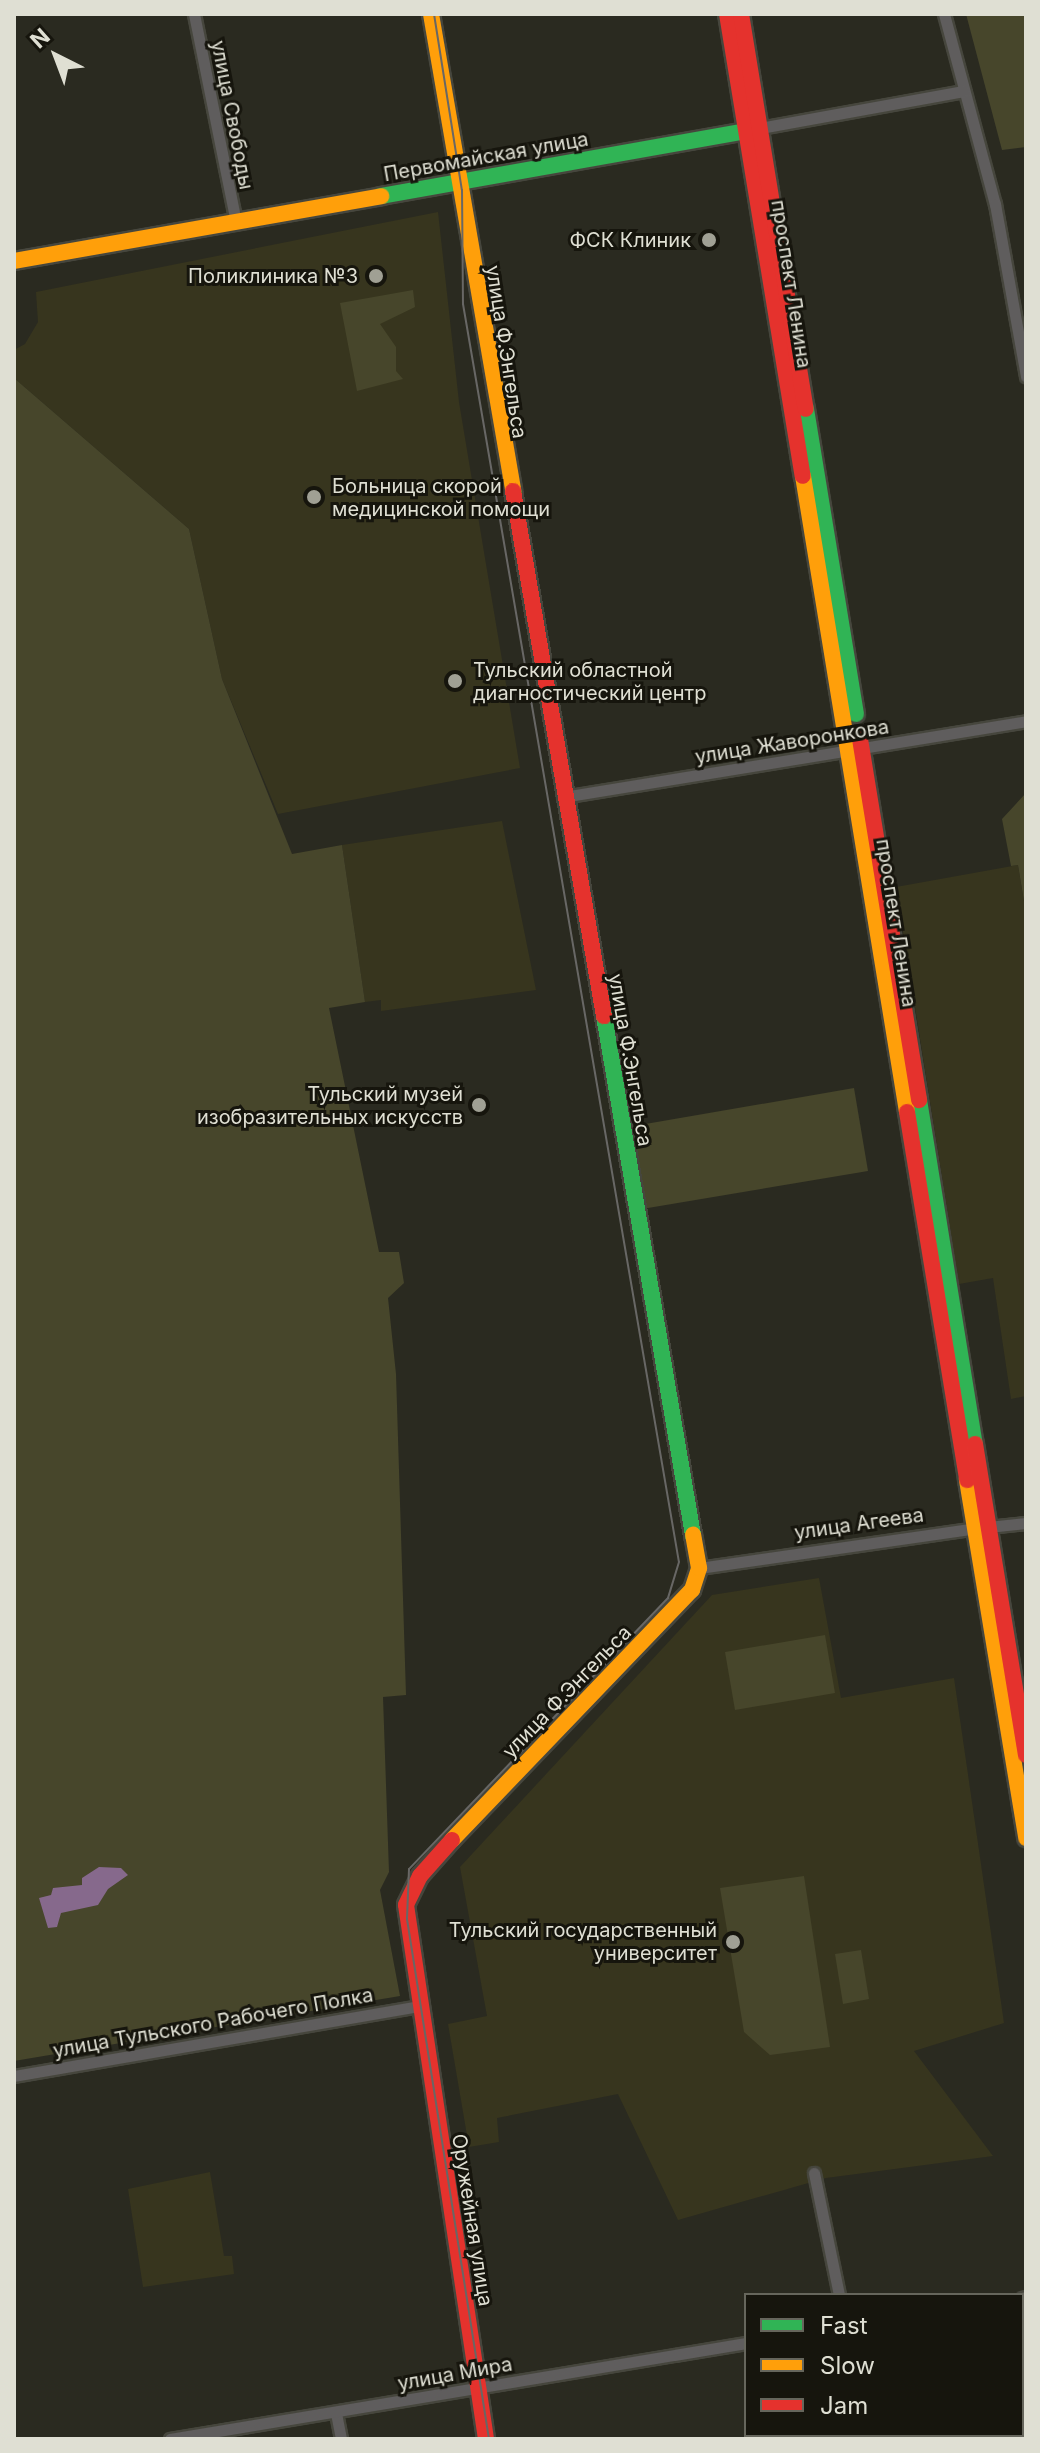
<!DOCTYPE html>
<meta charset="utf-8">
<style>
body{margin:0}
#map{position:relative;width:1040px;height:2453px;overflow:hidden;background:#2a2a20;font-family:Inter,sans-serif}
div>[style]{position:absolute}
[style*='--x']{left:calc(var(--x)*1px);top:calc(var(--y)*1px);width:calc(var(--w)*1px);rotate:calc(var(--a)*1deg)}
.built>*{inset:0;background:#37351e}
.green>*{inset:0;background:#47462b}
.water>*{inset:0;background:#86698c}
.roads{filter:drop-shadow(2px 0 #46463d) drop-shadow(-2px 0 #46463d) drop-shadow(0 2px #46463d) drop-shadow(0 -2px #46463d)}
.street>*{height:11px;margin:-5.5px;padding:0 5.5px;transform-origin:5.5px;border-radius:5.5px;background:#5f5d5d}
.fast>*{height:16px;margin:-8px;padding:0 8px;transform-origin:8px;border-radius:8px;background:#30b455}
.slow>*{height:16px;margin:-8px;padding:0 8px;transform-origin:8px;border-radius:8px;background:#ff9f0a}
.jam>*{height:16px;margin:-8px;padding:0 8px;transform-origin:8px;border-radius:8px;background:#e5322d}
.tram>*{height:2px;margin:-1px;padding:0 1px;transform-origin:1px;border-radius:1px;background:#686765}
.dots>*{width:22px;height:22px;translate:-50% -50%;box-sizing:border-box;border:4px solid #16150d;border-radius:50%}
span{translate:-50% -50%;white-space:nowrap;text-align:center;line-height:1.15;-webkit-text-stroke:6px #16150d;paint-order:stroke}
.street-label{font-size:20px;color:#dfdfd3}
.poi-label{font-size:20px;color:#dfdfd3}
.right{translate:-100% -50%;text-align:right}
.left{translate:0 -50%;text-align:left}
.frame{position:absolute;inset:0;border:16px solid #dfdfd3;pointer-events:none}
.legend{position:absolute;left:744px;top:2293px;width:280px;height:144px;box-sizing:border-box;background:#16150d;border:2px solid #66665c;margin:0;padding:10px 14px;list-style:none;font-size:24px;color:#dfdfd3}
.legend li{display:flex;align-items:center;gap:16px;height:40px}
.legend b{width:40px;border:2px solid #66665c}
.north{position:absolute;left:16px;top:16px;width:80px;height:80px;-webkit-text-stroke:6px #16150d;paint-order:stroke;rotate:318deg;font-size:22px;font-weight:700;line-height:32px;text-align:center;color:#dfdfd3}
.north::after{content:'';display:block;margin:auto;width:28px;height:36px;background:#dfdfd3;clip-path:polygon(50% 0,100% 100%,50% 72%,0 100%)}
</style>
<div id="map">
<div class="built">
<div style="clip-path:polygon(438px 212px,459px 402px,520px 768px,278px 814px,222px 679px,189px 529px,14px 378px,14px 350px,25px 344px,38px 322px,36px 292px)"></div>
<div style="clip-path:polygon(502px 821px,536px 990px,381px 1011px,381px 1000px,365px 1002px,342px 845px)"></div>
<div style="clip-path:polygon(1018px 865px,1026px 913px,1026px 1396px,1011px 1399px,993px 1278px,959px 1284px,896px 887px)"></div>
<div style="clip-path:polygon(819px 1578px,841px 1698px,954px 1678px,1004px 2023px,914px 2051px,993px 2156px,826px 2178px,678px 2220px,618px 2094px,497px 2118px,499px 2142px,469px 2147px,448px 2024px,487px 2016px,460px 1867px,712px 1595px)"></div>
<div style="clip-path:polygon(210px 2172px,224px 2256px,232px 2256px,234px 2274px,143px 2287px,128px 2189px)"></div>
</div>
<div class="green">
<div style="clip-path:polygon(966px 14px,1026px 14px,1026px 147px,1002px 150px)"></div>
<div style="clip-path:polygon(413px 290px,415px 307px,380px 324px,396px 347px,396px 371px,403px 379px,357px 391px,340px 303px)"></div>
<div style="clip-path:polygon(14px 378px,189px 529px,222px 679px,292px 854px,342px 845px,365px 1002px,329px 1008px,379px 1252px,399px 1252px,404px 1283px,388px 1298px,396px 1374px,406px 1695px,383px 1697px,389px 1872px,380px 1890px,400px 1996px,14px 2061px)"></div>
<div style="clip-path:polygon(1026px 793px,1026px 913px,1018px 865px,1011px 866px,1002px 819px)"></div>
<div style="clip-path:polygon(854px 1088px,868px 1171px,642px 1209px,628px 1127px)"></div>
<div style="clip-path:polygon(825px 1635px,835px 1693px,735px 1710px,725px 1652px)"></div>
<div style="clip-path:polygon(804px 1876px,830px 2047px,770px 2055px,744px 2032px,720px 1888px)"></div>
<div style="clip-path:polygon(861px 1950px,869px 1999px,843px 2004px,835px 1954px)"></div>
</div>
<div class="water">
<div style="clip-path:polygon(99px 1867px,121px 1868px,128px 1875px,108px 1889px,98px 1905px,61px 1913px,57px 1927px,48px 1928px,39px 1898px,51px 1895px,53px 1888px,82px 1885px,82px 1878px)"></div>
</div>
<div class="roads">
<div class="street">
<div style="--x:194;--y:14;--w:212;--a:78.6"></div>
<div style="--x:944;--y:14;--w:197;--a:75"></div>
<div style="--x:995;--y:204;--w:175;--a:79.8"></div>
<div style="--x:760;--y:128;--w:207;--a:-10.3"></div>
<div style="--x:563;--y:797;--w:469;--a:-9.3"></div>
<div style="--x:988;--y:1527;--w:38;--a:-6"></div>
<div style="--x:699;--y:1568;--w:279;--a:-8.2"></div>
<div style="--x:14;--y:2076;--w:411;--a:-9.8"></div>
<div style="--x:814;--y:2173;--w:125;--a:78.4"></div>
<div style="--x:1022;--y:2298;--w:4;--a:-14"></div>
<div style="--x:336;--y:2413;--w:26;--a:79"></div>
<div style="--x:862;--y:2435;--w:4;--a:90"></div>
<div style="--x:170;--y:2439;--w:584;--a:-9.46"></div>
</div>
<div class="fast">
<div style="--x:381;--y:196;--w:371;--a:-10.1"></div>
<div style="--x:806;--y:409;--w:309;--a:80.7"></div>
<div style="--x:604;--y:1016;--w:527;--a:80.27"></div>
<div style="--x:919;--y:1100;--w:349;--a:80.8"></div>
</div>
<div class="slow">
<div style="--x:431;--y:14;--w:484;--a:80.2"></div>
<div style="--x:14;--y:261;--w:373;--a:-10"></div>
<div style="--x:803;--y:476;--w:644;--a:80.71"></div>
<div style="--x:967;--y:1480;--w:363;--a:80.6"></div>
<div style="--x:452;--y:1840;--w:347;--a:-46.2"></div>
<div style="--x:692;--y:1590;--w:23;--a:-72"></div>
<div style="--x:699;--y:1568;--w:34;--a:-100"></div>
</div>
<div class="jam">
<div style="--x:727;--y:14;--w:468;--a:80.7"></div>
<div style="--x:741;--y:14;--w:400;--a:80.7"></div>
<div style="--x:513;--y:491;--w:533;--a:80.17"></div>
<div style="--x:860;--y:739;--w:366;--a:80.7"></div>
<div style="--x:907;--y:1112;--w:373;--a:80.7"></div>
<div style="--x:975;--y:1444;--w:315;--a:80.7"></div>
<div style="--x:452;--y:1840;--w:48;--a:131.6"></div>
<div style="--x:420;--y:1876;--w:32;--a:116"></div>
<div style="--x:406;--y:1905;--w:540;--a:81.48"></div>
</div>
</div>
<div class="tram">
<div style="--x:434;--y:14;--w:178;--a:81"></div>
<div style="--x:462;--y:190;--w:114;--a:89.5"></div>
<div style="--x:463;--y:304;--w:1276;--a:80.26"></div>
<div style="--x:679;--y:1562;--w:38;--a:107"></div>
<div style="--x:668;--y:1598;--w:375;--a:133.7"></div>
<div style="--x:409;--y:1869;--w:50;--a:92.3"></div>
<div style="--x:407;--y:1919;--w:526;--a:81.04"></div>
</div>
<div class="dots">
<div style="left:709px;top:240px;background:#a0a094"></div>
<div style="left:376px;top:276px;background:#a0a094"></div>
<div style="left:314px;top:497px;background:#a0a094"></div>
<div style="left:455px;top:681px;background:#a0a094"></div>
<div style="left:479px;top:1105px;background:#a0a094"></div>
<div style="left:733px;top:1942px;background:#a0a094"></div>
</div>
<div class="street-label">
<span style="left:232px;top:115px;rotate:79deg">улица Свободы</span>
<span style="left:486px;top:157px;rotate:-10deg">Первомайская улица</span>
<span style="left:791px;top:284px;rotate:81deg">проспект Ленина</span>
<span style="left:506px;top:352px;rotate:81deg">улица Ф.Энгельса</span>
<span style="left:792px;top:742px;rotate:-9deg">улица Жаворонкова</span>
<span style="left:896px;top:923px;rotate:81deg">проспект Ленина</span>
<span style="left:630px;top:1060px;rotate:80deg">улица Ф.Энгельса</span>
<span style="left:859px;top:1524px;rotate:-8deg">улица Агеева</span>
<span style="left:567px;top:1692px;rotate:-46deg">улица Ф.Энгельса</span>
<span style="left:213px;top:2023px;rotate:-10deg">улица Тульского Рабочего Полка</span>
<span style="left:472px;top:2220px;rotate:81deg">Оружейная улица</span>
<span style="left:455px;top:2374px;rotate:-10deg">улица Мира</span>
</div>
<div class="poi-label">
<span class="right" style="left:691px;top:240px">ФСК Клиник</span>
<span class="right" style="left:358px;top:276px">Поликлиника №3</span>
<span class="left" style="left:332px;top:498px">Больница скорой<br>медицинской помощи</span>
<span class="left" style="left:473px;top:682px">Тульский областной<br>диагностический центр</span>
<span class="right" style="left:463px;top:1106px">Тульский музей<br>изобразительных искусств</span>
<span class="right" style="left:717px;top:1942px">Тульский государственный<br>университет</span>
</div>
<div class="frame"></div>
<ul class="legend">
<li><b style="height:10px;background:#30b455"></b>Fast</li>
<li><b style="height:10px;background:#ff9f0a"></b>Slow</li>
<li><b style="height:10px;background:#e5322d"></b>Jam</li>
</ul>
<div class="north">N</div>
</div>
